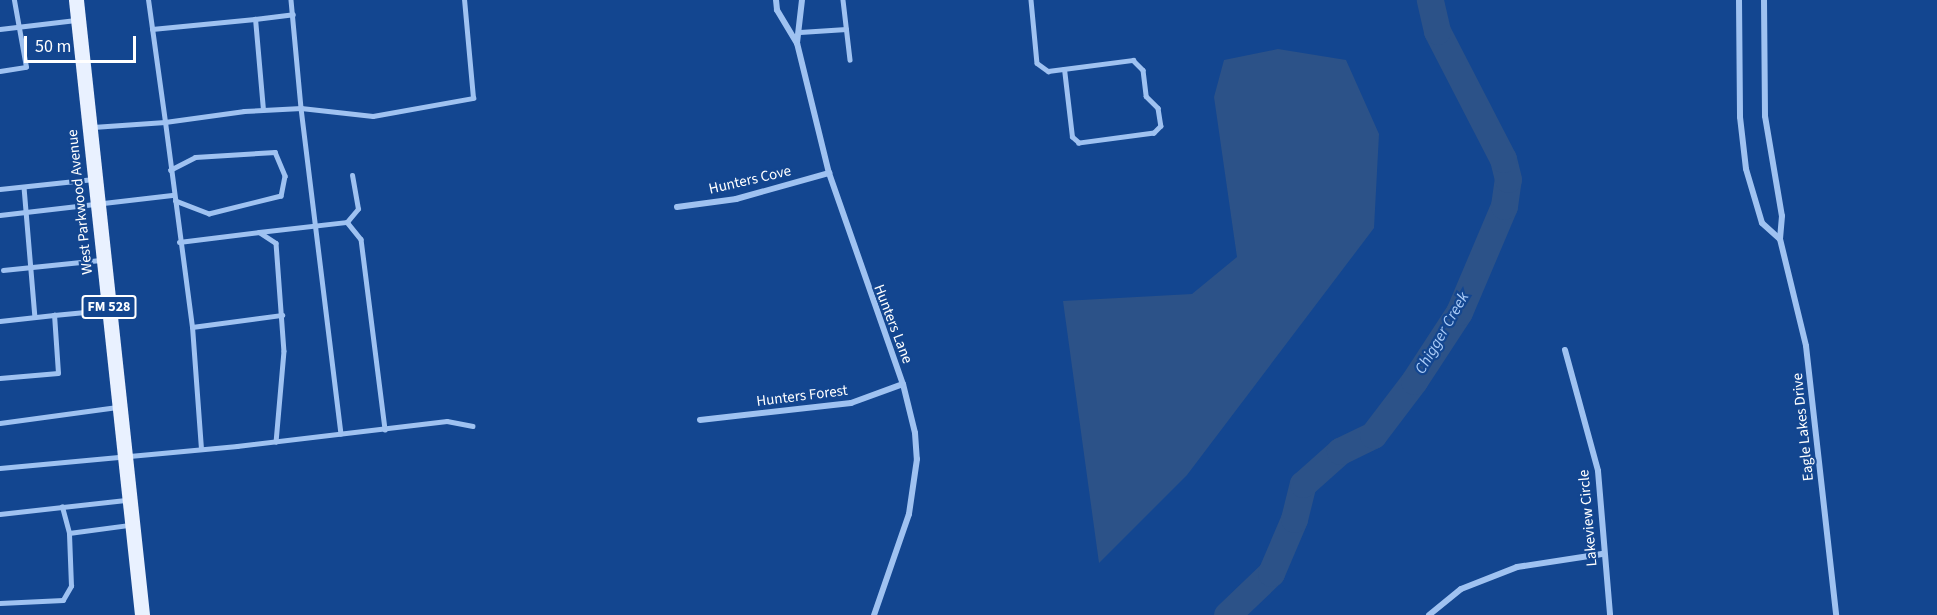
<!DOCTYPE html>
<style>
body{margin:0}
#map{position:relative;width:1937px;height:615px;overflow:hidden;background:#134690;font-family:"Source Sans 3",sans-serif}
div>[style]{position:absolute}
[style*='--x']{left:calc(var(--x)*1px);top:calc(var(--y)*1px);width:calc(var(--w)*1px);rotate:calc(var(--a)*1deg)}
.water>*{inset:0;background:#2c5288}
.river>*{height:27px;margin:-13.5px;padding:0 13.5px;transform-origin:13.5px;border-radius:13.5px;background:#2c5288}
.lane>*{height:4.5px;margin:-2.25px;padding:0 2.25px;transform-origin:2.25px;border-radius:2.25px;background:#9fc2f1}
.street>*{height:6px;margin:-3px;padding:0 3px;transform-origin:3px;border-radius:3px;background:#9fc2f1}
.primary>*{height:15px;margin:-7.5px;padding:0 7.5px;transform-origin:7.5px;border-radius:7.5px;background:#e9f1ff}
span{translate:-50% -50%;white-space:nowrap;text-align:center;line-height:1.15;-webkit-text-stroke:4.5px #134690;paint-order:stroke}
.shield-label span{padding:2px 4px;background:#134690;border:2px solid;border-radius:4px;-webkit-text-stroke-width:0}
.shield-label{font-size:14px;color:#fff;font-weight:700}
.street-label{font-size:15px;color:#fff}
.water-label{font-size:16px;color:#abccf8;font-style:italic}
.scale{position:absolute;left:24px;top:36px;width:112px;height:27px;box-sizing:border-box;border:3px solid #fff;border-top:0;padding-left:8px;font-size:18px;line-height:21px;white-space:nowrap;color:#fff;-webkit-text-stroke:4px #134690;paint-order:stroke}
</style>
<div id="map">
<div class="water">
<div style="clip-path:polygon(1278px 49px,1346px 60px,1379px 134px,1374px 228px,1187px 475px,1099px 563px,1063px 301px,1192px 294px,1237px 257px,1214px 97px,1224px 60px)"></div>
</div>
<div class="river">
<div style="--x:1227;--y:615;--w:61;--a:-43.7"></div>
<div style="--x:1271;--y:573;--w:59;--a:-66.9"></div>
<div style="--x:1294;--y:519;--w:36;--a:-76"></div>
<div style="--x:1303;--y:484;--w:50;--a:-41.7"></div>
<div style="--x:1340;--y:451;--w:37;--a:-26"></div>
<div style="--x:1373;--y:435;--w:68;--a:-52.8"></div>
<div style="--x:1414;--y:381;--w:82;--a:-56.9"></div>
<div style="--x:1459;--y:312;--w:115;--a:-67"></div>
<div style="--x:1504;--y:206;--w:27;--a:-82"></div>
<div style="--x:1508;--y:179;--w:21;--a:-104"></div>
<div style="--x:1503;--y:159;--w:144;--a:-117.3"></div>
<div style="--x:1437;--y:31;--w:32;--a:-103"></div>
</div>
<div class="lane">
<div style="--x:291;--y:0;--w:108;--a:84.7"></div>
<div style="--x:301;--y:108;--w:72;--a:6.3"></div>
<div style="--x:373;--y:116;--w:102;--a:-10.2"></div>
<div style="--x:473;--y:98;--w:98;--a:-95.2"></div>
<div style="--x:843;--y:0;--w:60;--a:83.3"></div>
<div style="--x:1031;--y:0;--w:63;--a:84.6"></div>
<div style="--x:1037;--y:63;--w:14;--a:36"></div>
<div style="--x:1048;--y:71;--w:86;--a:-7.4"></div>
<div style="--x:1133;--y:60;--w:14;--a:45"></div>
<div style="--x:1143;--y:70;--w:26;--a:83"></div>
<div style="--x:1146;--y:96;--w:17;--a:45"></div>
<div style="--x:1158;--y:108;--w:18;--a:81"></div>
<div style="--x:1161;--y:126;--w:10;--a:135"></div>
<div style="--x:1154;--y:133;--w:76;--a:172.4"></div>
<div style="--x:1079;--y:143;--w:9;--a:-139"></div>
<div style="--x:1072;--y:137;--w:68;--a:-96.7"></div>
<div style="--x:0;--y:29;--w:76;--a:-6.8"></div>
<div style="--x:152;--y:29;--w:103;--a:-5.5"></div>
<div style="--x:800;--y:32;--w:46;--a:-3.7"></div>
<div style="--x:0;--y:71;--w:26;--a:-9"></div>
<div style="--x:26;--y:67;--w:68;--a:-100.2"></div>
<div style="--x:263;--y:110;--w:91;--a:-95"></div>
<div style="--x:255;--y:19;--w:38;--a:-7"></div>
<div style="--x:93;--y:127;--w:72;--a:-4"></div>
<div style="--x:165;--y:122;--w:123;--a:-97.9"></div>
<div style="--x:170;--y:170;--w:28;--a:-27"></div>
<div style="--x:195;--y:157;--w:80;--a:-3.6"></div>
<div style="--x:275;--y:152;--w:26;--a:67"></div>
<div style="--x:285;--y:176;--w:20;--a:101"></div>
<div style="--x:281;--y:196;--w:74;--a:166"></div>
<div style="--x:209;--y:214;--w:36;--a:-159"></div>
<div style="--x:24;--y:187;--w:130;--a:85.2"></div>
<div style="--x:0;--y:189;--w:94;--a:-6.1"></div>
<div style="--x:0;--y:215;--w:175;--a:-6.6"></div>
<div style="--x:347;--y:222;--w:17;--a:-50"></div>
<div style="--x:358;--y:209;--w:34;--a:-100"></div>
<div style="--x:259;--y:232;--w:89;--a:-6.5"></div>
<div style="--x:347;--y:222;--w:22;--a:51"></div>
<div style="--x:361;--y:239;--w:192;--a:82.8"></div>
<div style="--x:179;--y:242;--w:81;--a:-7.1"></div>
<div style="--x:259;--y:232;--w:20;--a:33"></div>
<div style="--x:276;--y:243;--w:108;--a:85.8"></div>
<div style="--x:284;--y:351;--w:91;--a:95"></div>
<div style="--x:3;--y:270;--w:100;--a:-5.8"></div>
<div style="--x:0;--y:321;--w:54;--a:-6.3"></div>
<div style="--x:192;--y:327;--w:91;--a:-7.6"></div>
<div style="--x:0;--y:378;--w:58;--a:-4.9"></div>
<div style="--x:58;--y:373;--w:58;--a:-93.9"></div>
<div style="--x:54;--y:315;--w:52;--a:-5.5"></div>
<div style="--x:0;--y:423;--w:118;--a:-7.8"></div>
<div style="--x:201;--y:449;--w:122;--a:-94.2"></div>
<div style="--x:192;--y:327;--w:207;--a:-97.5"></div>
<div style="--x:165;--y:122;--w:80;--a:-7.9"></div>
<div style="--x:244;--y:111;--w:57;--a:-3"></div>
<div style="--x:301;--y:108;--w:328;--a:83"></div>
<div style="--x:0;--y:468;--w:238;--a:-5.3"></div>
<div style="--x:237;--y:446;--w:211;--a:-6.8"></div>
<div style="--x:447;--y:421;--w:26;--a:11"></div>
<div style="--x:0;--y:514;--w:126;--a:-6.4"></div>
<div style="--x:69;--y:533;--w:61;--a:-7.6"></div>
<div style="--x:0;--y:603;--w:63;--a:-2.7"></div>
<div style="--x:63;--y:600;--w:16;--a:-60"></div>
<div style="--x:71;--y:586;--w:53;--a:-92.2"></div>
<div style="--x:69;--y:533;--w:27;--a:-105"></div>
</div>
<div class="street">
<div style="--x:776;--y:0;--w:10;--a:84"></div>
<div style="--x:777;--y:10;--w:39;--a:59"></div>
<div style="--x:797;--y:43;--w:134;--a:76.2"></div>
<div style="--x:829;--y:173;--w:224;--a:70.7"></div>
<div style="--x:903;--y:384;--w:50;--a:76.2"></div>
<div style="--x:915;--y:433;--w:26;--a:86"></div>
<div style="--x:917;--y:459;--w:56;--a:98.3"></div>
<div style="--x:909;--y:514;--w:107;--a:109.1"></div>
<div style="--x:1739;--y:0;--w:117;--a:89.5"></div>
<div style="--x:1740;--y:117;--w:52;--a:83.4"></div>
<div style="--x:1746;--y:169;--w:56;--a:73.5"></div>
<div style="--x:1762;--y:223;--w:24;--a:42"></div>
<div style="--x:1764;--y:0;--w:116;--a:89.5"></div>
<div style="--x:1765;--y:116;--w:101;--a:80.4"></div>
<div style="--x:1782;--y:216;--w:23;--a:95"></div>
<div style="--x:1780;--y:239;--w:110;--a:76.3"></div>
<div style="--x:1806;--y:346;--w:271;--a:83.6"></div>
<div style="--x:797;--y:43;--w:43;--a:-83.4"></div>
<div style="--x:677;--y:207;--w:60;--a:-7.7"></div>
<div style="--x:736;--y:199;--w:97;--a:-15.6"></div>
<div style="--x:1565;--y:350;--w:125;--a:74.7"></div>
<div style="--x:1598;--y:471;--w:144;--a:85.2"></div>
<div style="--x:700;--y:420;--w:152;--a:-6.4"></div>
<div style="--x:851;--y:403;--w:55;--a:-20.1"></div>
<div style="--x:1429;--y:615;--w:41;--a:-39.1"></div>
<div style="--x:1461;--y:589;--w:60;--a:-21.4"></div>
<div style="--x:1517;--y:567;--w:86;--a:-8.7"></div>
</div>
<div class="primary">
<div style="--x:76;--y:0;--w:619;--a:83.87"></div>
</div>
<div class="shield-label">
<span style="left:109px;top:307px">FM 528</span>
</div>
<div class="street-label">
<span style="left:750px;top:180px;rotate:-13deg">Hunters Cove</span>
<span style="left:80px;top:202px;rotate:-96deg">West Parkwood Avenue</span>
<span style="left:893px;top:324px;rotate:69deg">Hunters Lane</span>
<span style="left:802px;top:396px;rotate:-7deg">Hunters Forest</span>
<span style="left:1803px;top:427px;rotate:-96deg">Eagle Lakes Drive</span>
<span style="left:1588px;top:518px;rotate:-95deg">Lakeview Circle</span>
</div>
<div class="water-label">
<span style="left:1442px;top:333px;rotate:-60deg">Chigger Creek</span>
</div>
<div class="scale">50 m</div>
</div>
